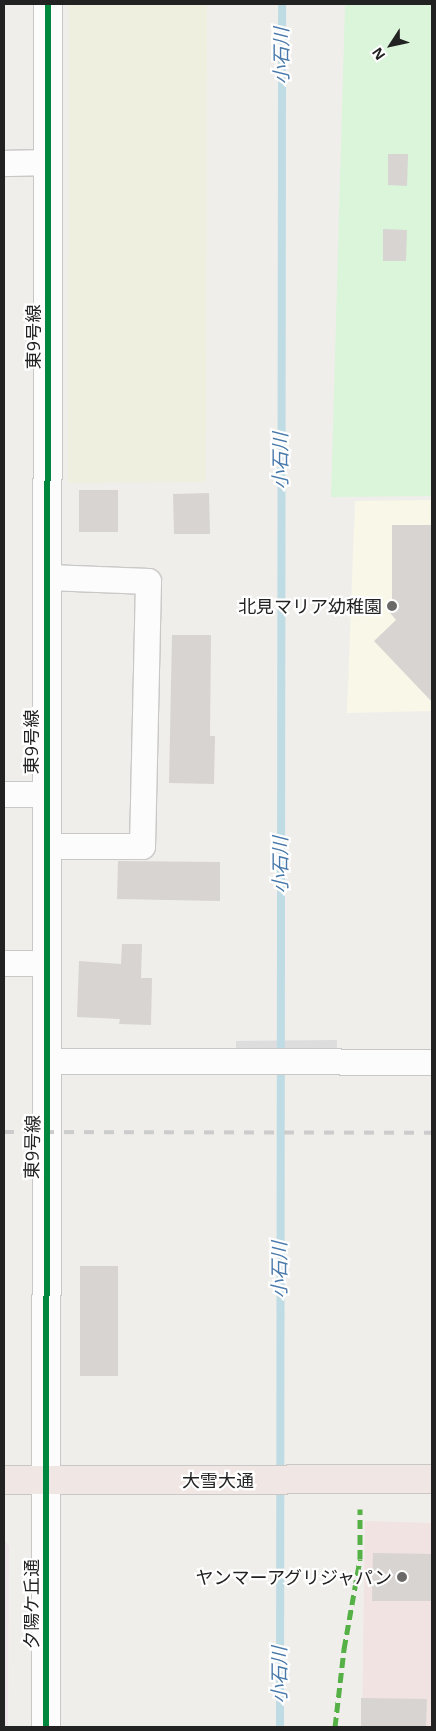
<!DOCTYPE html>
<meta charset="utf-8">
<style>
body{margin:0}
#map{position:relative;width:436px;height:1731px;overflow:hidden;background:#f0eeeb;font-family:"Open Sans","Noto Sans JP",sans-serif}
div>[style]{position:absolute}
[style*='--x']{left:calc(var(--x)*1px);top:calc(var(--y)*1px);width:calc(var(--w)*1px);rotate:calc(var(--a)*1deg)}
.commercial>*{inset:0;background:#f1e3e1}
.industrial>*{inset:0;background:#ede4e9}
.education>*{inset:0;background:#f8f7e8}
.farmland>*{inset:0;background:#efefdf}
.park>*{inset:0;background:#daf5da}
.pier>*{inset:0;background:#dedddd}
.stream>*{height:8px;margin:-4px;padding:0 4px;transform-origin:4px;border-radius:4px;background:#bfdbe3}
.building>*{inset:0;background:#d7d4d2}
.roads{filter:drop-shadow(1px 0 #c9c8c7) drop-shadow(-1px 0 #c9c8c7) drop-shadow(0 1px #c9c8c7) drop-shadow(0 -1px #c9c8c7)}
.minor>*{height:25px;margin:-12.5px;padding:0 12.5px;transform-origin:12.5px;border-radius:12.5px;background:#fdfcfc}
.tertiary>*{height:28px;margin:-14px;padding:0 14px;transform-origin:14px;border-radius:14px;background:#fdfcfc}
.trunk>*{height:28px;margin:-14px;padding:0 14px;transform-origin:14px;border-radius:14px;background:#f0e6e4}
.rail>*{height:4px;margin-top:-2px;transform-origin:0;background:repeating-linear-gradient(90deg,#ccc 0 10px,transparent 0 20px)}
.quiet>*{height:5px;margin-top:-2.5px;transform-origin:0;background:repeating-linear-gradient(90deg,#55b145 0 10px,transparent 0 15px)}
.cycleway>*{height:6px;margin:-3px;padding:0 3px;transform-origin:3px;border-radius:3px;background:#00873e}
.dots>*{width:14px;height:14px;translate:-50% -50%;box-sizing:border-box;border:2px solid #fff;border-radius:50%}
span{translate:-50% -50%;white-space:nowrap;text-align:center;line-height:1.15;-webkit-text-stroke:4.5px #fff;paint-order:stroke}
.street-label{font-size:18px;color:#222}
.poi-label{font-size:18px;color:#222}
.right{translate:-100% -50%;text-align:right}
.water-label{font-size:19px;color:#4a7aab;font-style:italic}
.frame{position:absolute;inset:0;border:5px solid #222;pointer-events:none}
.north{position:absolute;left:366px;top:20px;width:50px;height:50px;-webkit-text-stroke:4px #fff;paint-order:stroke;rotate:235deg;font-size:14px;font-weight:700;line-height:20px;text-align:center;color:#222}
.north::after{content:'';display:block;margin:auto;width:18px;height:22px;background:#222;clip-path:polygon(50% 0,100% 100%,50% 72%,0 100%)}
</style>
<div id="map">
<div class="commercial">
<div style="clip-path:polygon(365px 1521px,432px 1523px,432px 1727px,362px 1727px)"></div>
</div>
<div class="industrial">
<div style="clip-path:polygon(4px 1540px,9px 1546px,8px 1727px,4px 1727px)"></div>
</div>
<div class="education">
<div style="clip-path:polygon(432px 500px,432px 711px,347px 713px,355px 501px)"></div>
</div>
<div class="farmland">
<div style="clip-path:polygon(69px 4px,207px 4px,206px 482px,68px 483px)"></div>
</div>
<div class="park">
<div style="clip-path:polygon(345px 4px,432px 4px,432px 496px,331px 497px)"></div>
</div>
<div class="pier">
<div style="clip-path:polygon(337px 1040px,337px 1072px,236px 1073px,236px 1041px)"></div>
</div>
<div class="stream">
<div style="--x:280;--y:1727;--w:1723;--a:-89.93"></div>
</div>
<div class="building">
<div style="clip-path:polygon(388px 154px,408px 154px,407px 186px,388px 185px)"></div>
<div style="clip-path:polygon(383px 229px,407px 230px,406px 261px,383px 261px)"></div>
<div style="clip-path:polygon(79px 490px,118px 490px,118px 532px,79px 532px)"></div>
<div style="clip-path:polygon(209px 493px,210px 534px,174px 534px,173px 494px)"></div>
<div style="clip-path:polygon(392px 525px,432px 525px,432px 702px,374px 641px,396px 620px,387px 609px,392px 604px)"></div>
<div style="clip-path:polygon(172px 635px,211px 635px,210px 736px,215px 736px,214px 784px,169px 783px)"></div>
<div style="clip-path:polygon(118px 861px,220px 862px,220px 901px,117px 899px)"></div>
<div style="clip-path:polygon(122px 944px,142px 944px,141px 978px,152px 978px,151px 1025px,119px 1024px,120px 1019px,77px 1017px,79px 961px,121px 964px)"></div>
<div style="clip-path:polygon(80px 1266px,118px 1266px,118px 1376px,80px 1376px)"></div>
<div style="clip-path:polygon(373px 1553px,432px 1554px,432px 1601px,372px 1601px)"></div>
<div style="clip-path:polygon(361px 1698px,427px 1699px,426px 1727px,361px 1727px)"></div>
</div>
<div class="roads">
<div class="minor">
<div style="--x:4;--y:163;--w:44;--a:-1.3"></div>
<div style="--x:4;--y:794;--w:42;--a:0"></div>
<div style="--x:47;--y:846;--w:95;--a:0"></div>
<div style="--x:142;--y:846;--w:265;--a:-88.7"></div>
<div style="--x:148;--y:581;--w:100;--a:-177.7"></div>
<div style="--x:4;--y:963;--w:44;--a:0"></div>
<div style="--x:48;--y:1061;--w:384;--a:0.1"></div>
</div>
<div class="tertiary">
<div style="--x:46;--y:1727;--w:1723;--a:-89.93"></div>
</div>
<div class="trunk">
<div style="--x:4;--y:1480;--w:428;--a:-0.1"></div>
</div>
</div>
<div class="rail">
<div style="--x:4;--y:1132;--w:428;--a:0.1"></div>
</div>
<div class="quiet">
<div style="--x:335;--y:1727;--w:79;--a:-83.4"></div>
<div style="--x:344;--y:1649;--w:91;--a:-79.9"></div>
<div style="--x:360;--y:1559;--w:50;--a:-90"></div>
</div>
<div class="cycleway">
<div style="--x:46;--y:1727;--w:1723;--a:-89.93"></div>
</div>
<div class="dots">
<div style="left:392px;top:606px;background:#6a6968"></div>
<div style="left:402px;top:1577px;background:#6a6968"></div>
</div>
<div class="street-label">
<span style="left:33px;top:337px;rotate:-90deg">東9号線</span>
<span style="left:31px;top:742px;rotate:-90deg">東9号線</span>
<span style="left:32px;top:1147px;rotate:-89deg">東9号線</span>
<span style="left:218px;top:1480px">大雪大通</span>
<span style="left:31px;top:1604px;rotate:-90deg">夕陽ケ丘通</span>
</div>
<div class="poi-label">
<span class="right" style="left:382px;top:606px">北見マリア幼稚園</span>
<span class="right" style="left:392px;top:1577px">ヤンマーアグリジャパン</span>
</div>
<div class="water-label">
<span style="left:282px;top:56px;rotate:-90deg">小石川</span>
<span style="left:281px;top:461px;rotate:-90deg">小石川</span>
<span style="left:281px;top:865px;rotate:-90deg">小石川</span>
<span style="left:280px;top:1270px;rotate:-90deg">小石川</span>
<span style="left:280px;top:1675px;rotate:-90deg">小石川</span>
</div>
<div class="frame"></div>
<div class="north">N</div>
</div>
